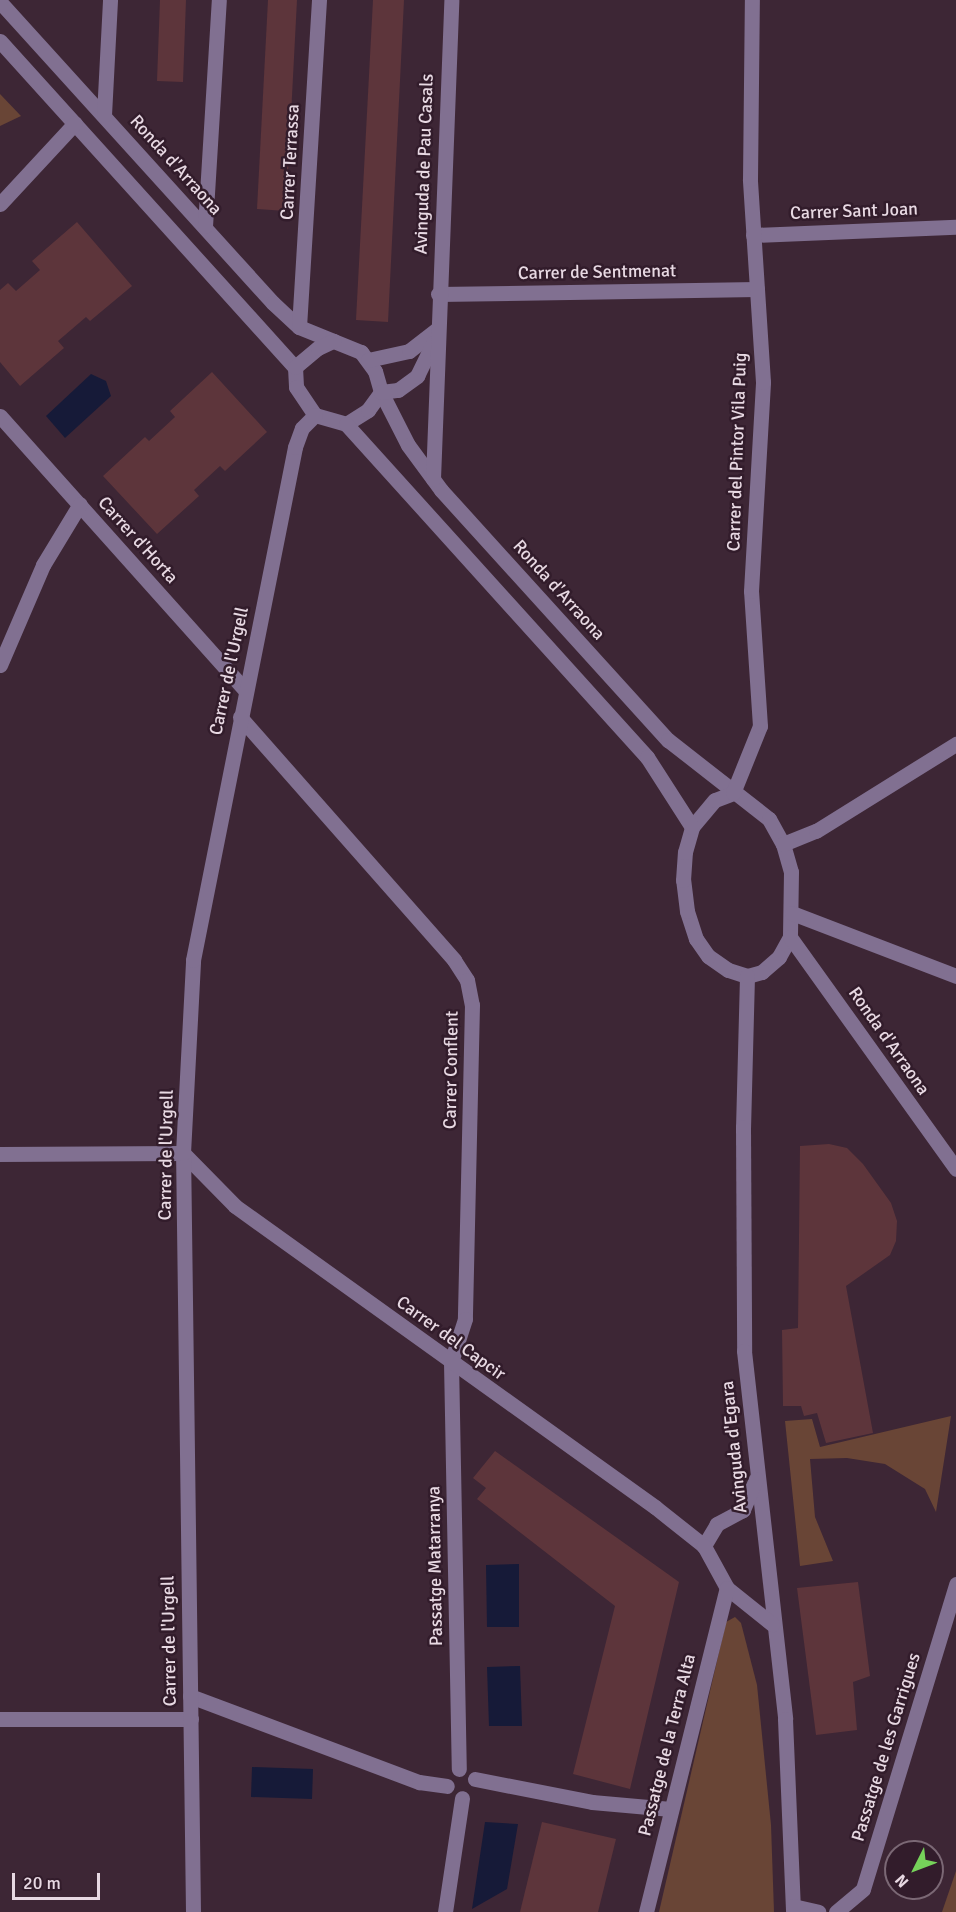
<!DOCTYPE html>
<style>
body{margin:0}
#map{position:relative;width:956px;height:1912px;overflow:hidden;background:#3d2635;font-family:Signika,sans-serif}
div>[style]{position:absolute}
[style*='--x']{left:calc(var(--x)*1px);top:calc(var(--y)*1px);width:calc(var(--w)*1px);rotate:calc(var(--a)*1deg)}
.green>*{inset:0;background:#694536}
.water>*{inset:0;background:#161a38}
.building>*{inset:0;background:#5d353b}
.minor>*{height:15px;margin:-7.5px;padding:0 7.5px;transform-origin:7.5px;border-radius:7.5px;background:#817091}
span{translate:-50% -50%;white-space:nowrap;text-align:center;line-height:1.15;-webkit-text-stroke:5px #321c2b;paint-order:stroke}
.street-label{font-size:18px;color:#e8d9e3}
.north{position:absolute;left:884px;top:1840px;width:60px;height:60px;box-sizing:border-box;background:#321c2b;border:2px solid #7b6875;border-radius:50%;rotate:228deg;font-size:16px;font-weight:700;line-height:24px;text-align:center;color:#e8d9e3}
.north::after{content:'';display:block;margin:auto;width:21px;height:27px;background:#76d25a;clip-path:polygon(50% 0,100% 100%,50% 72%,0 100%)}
.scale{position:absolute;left:12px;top:1873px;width:88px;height:27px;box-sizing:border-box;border:3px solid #e8d9e3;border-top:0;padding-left:8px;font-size:18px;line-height:21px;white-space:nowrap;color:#e8d9e3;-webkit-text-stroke:4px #321c2b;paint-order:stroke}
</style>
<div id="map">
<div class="green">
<div style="clip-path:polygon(0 94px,21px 116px,0 126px)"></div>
<div style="clip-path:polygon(951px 1416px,936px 1512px,925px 1489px,885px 1464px,847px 1458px,810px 1459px,815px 1517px,833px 1561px,800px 1566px,785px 1421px,812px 1419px,820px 1447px)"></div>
<div style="clip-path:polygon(735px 1617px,741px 1623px,757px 1685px,771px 1825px,774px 1912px,659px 1912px,726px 1622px)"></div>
<div style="clip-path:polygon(956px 1871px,956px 1912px,942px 1912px)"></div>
</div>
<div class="water">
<div style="clip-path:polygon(91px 374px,106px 381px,111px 396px,65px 438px,46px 416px)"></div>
<div style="clip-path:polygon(519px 1564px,519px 1627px,487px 1627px,486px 1565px)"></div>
<div style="clip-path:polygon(520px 1666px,522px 1726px,489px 1726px,487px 1667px)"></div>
<div style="clip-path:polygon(252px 1767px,313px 1769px,312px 1799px,251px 1797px)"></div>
<div style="clip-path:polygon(485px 1822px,518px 1824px,507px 1889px,472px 1909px)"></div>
</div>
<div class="building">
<div style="clip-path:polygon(160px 0,186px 0,183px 82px,157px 81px)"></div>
<div style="clip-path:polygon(268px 0,297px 0,286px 211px,257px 209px)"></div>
<div style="clip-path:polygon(373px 0,404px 0,388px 322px,356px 320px)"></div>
<div style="clip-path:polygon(77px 222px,132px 286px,90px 321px,86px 317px,58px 341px,64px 348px,20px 386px,0 362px,0 290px,8px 283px,16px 291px,40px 270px,32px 261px)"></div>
<div style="clip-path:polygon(212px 372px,267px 432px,225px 471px,220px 466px,194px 490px,199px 496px,157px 534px,103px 476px,145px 437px,149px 441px,175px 417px,170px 411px)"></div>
<div style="clip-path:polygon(829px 1144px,847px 1148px,863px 1164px,891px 1203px,897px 1221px,896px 1241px,890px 1255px,846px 1286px,873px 1433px,826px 1443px,817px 1413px,804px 1416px,801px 1406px,783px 1406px,782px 1330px,798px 1328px,800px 1146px)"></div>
<div style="clip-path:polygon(495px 1451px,679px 1582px,630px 1789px,573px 1774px,615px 1606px,477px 1499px,486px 1488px,473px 1478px)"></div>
<div style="clip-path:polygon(858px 1582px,870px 1676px,853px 1682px,857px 1730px,816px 1735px,797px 1588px)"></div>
<div style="clip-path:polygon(542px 1822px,616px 1839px,598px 1912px,520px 1912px)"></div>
</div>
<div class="minor">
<div style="--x:0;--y:2;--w:406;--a:47.8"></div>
<div style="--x:273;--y:303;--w:35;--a:43"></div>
<div style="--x:299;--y:327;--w:67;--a:22"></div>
<div style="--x:361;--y:352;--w:24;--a:54"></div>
<div style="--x:375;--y:371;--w:22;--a:74"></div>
<div style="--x:381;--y:392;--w:59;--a:63"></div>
<div style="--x:408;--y:445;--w:56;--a:53.7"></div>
<div style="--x:441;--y:490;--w:338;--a:47.8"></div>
<div style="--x:668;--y:740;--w:128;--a:38"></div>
<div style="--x:769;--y:819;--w:29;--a:61"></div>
<div style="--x:783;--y:844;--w:29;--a:74"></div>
<div style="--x:791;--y:872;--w:65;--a:90.9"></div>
<div style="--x:790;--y:937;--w:23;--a:119"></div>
<div style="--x:779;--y:957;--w:23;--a:139"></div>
<div style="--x:762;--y:972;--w:16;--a:165"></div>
<div style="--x:747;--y:976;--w:20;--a:-162"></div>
<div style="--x:728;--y:970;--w:24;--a:-145"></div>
<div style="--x:708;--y:956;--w:21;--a:-125"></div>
<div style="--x:696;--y:939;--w:29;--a:-108"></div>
<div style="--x:687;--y:911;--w:31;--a:-97"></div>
<div style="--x:683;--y:880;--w:28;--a:-86"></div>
<div style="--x:685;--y:852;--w:26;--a:-74"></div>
<div style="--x:692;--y:827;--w:35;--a:-50"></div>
<div style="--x:715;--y:800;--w:19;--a:-21"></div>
<div style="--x:0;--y:41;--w:440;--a:47.9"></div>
<div style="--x:295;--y:367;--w:20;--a:87"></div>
<div style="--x:296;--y:387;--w:34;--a:56"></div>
<div style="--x:315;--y:415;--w:32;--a:16"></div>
<div style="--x:346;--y:424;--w:26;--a:-32"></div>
<div style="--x:368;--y:410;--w:22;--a:-54"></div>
<div style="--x:104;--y:115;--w:115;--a:-87"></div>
<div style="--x:0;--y:204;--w:110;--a:-47.2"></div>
<div style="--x:205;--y:226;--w:226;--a:-86.5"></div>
<div style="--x:753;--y:235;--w:203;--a:-2.3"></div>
<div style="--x:438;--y:294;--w:319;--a:-0.9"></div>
<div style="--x:299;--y:327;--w:328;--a:-86.5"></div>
<div style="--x:368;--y:360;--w:42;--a:-12.4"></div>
<div style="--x:409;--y:351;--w:36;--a:-38"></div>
<div style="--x:295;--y:367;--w:30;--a:-40"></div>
<div style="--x:318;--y:348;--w:17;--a:-25"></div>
<div style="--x:381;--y:392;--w:17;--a:-7"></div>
<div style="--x:398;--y:390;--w:24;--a:-36"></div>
<div style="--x:417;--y:376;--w:37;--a:-64"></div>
<div style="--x:0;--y:416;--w:368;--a:48.2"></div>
<div style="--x:346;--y:424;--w:449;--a:47.9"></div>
<div style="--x:647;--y:757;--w:83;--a:57.3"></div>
<div style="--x:433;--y:479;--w:479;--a:-87.8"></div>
<div style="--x:0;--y:665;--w:109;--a:-66.7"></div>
<div style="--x:43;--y:565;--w:71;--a:-58.8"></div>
<div style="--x:240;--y:717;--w:324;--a:48.6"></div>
<div style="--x:454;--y:960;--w:24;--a:57"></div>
<div style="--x:467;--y:980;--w:25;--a:79"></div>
<div style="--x:472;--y:1005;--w:314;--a:91.3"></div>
<div style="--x:465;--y:1319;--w:45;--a:108"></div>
<div style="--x:451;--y:1362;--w:407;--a:88.9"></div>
<div style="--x:733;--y:793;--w:72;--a:-68.1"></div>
<div style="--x:760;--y:726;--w:135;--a:-93.8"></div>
<div style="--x:751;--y:591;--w:209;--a:-86.7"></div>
<div style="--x:763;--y:382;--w:203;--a:-93.7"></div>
<div style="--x:750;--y:179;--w:179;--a:-89.4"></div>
<div style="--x:783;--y:844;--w:35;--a:-22"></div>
<div style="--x:816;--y:831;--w:165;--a:-31.9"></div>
<div style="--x:792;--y:913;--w:176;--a:21"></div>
<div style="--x:790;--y:937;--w:285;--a:54.4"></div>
<div style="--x:747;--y:976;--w:151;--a:91.5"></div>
<div style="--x:743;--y:1127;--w:224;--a:89.7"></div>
<div style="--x:744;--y:1351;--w:370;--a:83.6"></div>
<div style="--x:785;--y:1719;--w:193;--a:87.6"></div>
<div style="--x:0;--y:1154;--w:183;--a:-0.3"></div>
<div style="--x:183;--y:1153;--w:74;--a:45.5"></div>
<div style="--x:235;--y:1206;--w:517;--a:35.63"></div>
<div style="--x:655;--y:1507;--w:63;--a:38.5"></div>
<div style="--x:756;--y:1479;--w:34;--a:113"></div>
<div style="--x:743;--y:1510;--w:30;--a:152"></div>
<div style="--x:717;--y:1524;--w:26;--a:121"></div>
<div style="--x:704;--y:1546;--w:48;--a:61.3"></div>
<div style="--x:727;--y:1588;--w:58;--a:38.7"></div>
<div style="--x:190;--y:1696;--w:245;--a:20.6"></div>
<div style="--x:419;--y:1782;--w:28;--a:8"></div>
<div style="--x:0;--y:1719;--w:191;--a:0"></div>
<div style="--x:475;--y:1779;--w:119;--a:11.1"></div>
<div style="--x:592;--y:1802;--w:79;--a:5.1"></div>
<div style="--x:793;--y:1906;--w:26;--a:13"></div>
<div style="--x:193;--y:1912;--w:759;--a:-90.75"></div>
<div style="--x:183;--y:1153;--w:193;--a:-87"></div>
<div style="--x:193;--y:960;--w:523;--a:-78.75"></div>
<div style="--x:295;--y:447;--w:20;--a:-70"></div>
<div style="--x:302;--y:428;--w:18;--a:-45"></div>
<div style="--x:445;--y:1912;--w:115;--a:-81.5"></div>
<div style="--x:646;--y:1912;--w:334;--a:-76"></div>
<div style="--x:836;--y:1912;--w:35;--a:-40"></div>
<div style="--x:863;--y:1889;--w:319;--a:-73"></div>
</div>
<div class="street-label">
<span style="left:290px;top:162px;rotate:-87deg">Carrer Terrassa</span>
<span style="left:424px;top:164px;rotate:-88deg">Avinguda de Pau Casals</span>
<span style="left:176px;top:165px;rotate:48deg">Ronda d'Arraona</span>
<span style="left:854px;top:211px;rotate:-2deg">Carrer Sant Joan</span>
<span style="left:597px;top:272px;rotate:-1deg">Carrer de Sentmenat</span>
<span style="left:737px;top:452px;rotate:-88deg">Carrer del Pintor Vila Puig</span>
<span style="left:138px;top:540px;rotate:48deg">Carrer d'Horta</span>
<span style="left:559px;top:590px;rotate:48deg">Ronda d'Arraona</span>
<span style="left:229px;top:671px;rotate:-78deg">Carrer de l'Urgell</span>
<span style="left:889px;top:1041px;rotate:55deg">Ronda d'Arraona</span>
<span style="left:451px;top:1070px;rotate:-89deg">Carrer Conflent</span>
<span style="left:166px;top:1155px;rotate:-89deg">Carrer de l'Urgell</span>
<span style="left:451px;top:1338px;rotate:36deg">Carrer del Capcir</span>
<span style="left:734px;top:1447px;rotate:-96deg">Avinguda d'Egara</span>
<span style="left:435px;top:1566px;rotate:-91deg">Passatge Matarranya</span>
<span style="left:169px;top:1641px;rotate:-91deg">Carrer de l'Urgell</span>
<span style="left:667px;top:1745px;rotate:-76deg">Passatge de la Terra Alta</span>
<span style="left:886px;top:1747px;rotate:-73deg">Passatge de les Garrigues</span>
</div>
<div class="north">N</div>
<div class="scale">20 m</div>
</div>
